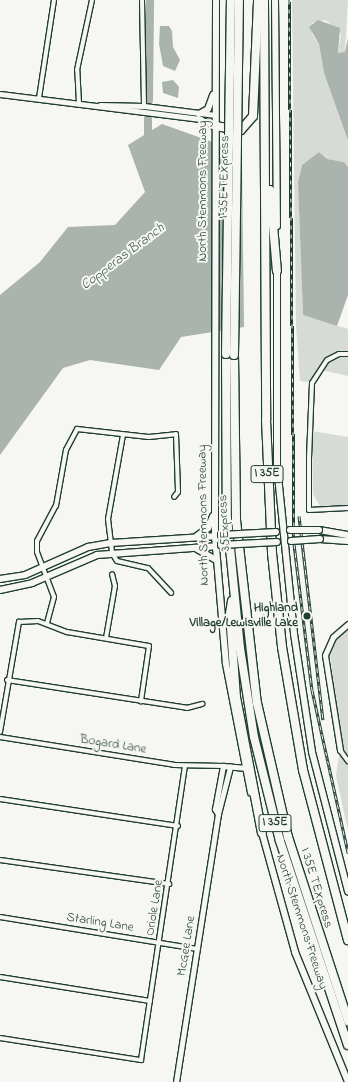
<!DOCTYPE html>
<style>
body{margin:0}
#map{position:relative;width:348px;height:1082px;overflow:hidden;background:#f6f6f2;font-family:"Indie Flower",sans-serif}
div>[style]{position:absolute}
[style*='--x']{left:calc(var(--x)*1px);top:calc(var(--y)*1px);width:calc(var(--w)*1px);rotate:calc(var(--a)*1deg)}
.green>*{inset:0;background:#d6dbd6}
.water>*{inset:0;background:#aab3ae}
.river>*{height:8px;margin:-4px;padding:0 4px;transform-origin:4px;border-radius:4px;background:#aab3ae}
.roads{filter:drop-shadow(1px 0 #1f3d34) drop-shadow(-1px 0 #1f3d34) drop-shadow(0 1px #1f3d34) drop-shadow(0 -1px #1f3d34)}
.minor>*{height:4px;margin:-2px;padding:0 2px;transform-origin:2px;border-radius:2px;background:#f6f6f2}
.tertiary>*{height:5px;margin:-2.5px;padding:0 2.5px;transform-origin:2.5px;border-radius:2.5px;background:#f6f6f2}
.secondary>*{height:6px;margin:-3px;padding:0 3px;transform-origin:3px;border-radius:3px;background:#f6f6f2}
.motorway>*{height:8px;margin:-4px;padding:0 4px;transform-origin:4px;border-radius:4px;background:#f6f6f2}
.rail>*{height:3px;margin-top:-1.5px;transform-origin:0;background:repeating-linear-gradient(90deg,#f6f6f2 0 4.5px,#1f3d34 0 9px);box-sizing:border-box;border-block:1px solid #1f3d34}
.bridges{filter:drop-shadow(1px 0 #1f3d34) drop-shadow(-1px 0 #1f3d34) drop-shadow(0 1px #1f3d34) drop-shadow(0 -1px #1f3d34)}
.secondary-bridge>*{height:6px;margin:-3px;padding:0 3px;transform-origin:3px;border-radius:3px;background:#f6f6f2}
.motorway-bridge>*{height:8px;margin:-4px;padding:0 4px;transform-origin:4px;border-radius:4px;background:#f6f6f2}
.dots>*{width:11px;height:11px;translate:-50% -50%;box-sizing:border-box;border:2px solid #f6f6f2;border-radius:50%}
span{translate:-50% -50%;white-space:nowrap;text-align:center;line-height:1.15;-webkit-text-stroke:4px #f6f6f2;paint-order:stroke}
.shield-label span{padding:1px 3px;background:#f6f6f2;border:1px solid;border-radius:3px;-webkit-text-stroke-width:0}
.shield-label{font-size:12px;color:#1f3d34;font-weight:700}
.street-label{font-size:13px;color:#1f3d34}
.poi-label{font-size:13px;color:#1f3d34;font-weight:700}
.right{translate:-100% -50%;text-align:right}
.water-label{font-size:14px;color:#425a52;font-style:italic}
</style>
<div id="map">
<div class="green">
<div style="clip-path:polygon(292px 0,348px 0,345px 52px,338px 53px,341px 34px,334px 27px,325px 20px,312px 23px,312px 34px,319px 44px,324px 73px,348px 142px,348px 167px,344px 162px,327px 159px,319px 152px,302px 165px,298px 182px,303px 315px,348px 329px,348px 376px,321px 370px,315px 383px,300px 381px,296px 324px)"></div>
<div style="clip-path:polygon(312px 431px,348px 437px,348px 505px,320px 506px,313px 494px)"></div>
<div style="clip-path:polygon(348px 628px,348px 831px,336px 776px,341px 742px,330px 654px,338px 637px)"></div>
</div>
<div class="water">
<div style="clip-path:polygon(318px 20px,340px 28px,338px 53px,345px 52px,348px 38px,348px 141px,324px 73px,319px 44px,309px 27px)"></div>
<div style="clip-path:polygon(160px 26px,169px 26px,172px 31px,173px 47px,180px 60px,175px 71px,163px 66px,159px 44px)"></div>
<div style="clip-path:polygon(173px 80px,179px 87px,178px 98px,163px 93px,162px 82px)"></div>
<div style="clip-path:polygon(162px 124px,221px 145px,242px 166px,244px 327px,181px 337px,159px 370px,90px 360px,63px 368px,0 455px,0 295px,40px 262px,68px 227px,115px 225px,145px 192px,128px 145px)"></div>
<div style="clip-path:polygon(319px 152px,327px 159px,344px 162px,348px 167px,348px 295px,337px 326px,303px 315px,298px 182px,302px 165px)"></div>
</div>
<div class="river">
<div style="--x:149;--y:100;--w:100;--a:-89.4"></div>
<div style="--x:148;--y:119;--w:25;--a:90"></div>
</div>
<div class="roads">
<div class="minor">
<div style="--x:142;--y:0;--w:107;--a:88.9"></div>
<div style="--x:39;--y:98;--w:99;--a:-81.3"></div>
<div style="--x:79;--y:103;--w:33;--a:-93"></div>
<div style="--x:77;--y:70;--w:72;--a:-77.9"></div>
<div style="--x:348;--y:354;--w:9;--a:180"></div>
<div style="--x:339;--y:354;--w:13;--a:153"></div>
<div style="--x:327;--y:360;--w:27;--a:123"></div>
<div style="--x:312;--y:383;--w:74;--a:92.3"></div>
<div style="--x:309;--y:457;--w:53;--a:90"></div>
<div style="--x:309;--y:510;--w:39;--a:-3"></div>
<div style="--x:123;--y:435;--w:85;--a:100.1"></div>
<div style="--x:108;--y:519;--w:34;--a:83"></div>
<div style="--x:112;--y:553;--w:9;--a:58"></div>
<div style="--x:117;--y:561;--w:32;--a:13"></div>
<div style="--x:148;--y:568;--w:34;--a:47"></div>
<div style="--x:47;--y:623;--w:27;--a:-75"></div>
<div style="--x:54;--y:597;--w:48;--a:-110.7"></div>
<div style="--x:37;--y:552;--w:11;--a:-90"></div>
<div style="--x:37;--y:541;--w:40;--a:-62"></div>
<div style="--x:56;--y:506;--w:57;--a:-79.9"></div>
<div style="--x:66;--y:450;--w:24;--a:-62"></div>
<div style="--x:77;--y:429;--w:72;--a:6.3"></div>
<div style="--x:149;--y:437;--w:27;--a:-6"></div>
<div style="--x:176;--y:434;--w:58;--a:88"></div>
<div style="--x:178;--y:492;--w:6;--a:129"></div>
<div style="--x:106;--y:638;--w:53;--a:-80.2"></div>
<div style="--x:115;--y:586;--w:12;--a:-104"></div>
<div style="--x:7;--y:680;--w:182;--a:8.8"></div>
<div style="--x:187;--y:708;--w:16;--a:-15"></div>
<div style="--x:0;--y:732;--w:112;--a:-80.2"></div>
<div style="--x:19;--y:622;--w:19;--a:-3"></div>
<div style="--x:38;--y:621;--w:31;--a:21"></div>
<div style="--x:67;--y:632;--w:83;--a:9.7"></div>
<div style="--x:149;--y:646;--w:56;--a:98.3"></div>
<div style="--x:0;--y:737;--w:176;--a:9.1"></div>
<div style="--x:174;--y:765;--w:49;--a:1.2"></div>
<div style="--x:340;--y:750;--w:14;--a:54"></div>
<div style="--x:0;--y:799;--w:180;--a:8.6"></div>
<div style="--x:0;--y:860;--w:171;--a:8.1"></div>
<div style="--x:0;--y:917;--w:200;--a:9.2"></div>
<div style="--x:0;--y:977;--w:152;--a:9.1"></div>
<div style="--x:0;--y:1038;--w:143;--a:8.9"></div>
<div style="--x:141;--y:1060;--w:297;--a:-81.5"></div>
</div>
<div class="tertiary">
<div style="--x:0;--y:94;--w:202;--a:7.1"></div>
<div style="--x:200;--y:119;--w:17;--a:25"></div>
<div style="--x:100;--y:105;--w:44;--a:1.3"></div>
<div style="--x:144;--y:106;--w:72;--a:7.2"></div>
<div style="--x:340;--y:750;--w:96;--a:-99"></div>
<div style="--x:325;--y:655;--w:20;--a:-66"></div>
<div style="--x:333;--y:637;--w:20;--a:-41"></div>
<div style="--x:218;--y:814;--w:6;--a:-121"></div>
<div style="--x:215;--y:809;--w:44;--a:-79.5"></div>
<div style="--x:223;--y:766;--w:21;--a:5"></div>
<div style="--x:176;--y:1082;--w:271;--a:-81.1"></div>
<div style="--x:218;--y:814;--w:49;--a:-75.7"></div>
</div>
<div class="secondary">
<div style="--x:216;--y:0;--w:536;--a:90.11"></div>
<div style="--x:215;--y:536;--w:128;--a:85.1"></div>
<div style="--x:226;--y:664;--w:131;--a:79"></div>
<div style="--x:275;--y:0;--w:226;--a:89.5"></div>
<div style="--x:199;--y:114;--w:10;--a:-29"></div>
<div style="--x:208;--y:109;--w:15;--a:-70"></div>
<div style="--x:277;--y:268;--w:198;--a:90"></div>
<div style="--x:277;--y:466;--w:169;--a:84.2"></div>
<div style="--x:294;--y:634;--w:119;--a:81.3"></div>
<div style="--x:312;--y:752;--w:144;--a:75.5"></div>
<div style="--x:319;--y:530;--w:29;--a:10"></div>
<div style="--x:197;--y:536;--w:14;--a:-36"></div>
<div style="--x:208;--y:528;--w:13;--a:-67"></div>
<div style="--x:320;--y:539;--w:28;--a:4"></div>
<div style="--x:197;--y:549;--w:22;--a:30"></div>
<div style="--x:0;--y:579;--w:25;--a:-9"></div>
<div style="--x:25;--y:575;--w:69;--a:-24"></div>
<div style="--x:88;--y:547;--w:23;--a:-10"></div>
<div style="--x:111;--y:543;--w:108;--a:-3.7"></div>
<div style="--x:0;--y:590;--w:33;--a:-12"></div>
<div style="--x:32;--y:583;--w:71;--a:-23.3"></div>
<div style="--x:97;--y:555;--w:123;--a:-4.2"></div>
<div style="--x:261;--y:829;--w:128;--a:74.5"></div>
<div style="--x:295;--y:952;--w:140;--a:67.8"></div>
</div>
<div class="motorway">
<div style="--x:264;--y:0;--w:420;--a:89.7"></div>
<div style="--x:266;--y:420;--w:133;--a:87.4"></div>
<div style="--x:272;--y:553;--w:95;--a:83.9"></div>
<div style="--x:282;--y:647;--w:125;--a:80.3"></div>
<div style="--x:303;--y:770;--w:176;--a:75.2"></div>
<div style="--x:215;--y:126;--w:26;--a:9"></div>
<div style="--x:241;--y:130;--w:18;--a:-49"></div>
<div style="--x:253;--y:116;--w:116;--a:-87.5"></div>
<div style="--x:270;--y:190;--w:81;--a:85.1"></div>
<div style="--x:226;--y:354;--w:164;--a:89.7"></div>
<div style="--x:227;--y:518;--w:131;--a:84.3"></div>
<div style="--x:240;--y:648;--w:90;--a:81.1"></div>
<div style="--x:254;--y:737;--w:107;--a:76"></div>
<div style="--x:280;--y:841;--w:215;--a:71.6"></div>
<div style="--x:234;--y:355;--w:165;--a:89.3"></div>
<div style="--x:236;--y:520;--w:184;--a:83.5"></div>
<div style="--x:257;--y:703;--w:138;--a:77"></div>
<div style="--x:288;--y:837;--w:194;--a:71.9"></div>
<div style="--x:232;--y:601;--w:13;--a:99"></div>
<div style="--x:230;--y:614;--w:83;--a:85.9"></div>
<div style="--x:236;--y:697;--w:138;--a:79.2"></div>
</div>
</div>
<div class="rail">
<div style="--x:289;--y:0;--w:544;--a:89.47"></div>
<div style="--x:294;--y:544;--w:147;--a:83"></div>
<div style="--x:312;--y:690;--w:167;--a:77.5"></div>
<div style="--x:299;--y:516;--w:205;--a:83.3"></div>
</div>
<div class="bridges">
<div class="secondary-bridge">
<div style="--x:290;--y:530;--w:29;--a:0"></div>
<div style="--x:221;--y:535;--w:55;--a:-3.1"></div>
<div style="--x:291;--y:541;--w:29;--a:-4"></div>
<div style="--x:221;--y:545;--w:56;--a:-3.1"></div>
</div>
<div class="motorway-bridge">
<div style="--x:226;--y:354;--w:354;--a:-89.2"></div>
<div style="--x:234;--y:355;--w:355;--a:-89.2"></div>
</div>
</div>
<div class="dots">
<div style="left:307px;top:616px;background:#1f3d34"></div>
</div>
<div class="shield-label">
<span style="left:267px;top:474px">I 35E</span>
<span style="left:275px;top:823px">I 35E</span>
</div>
<div class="street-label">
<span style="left:225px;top:177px;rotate:-89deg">I 35E TEXpress</span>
<span style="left:203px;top:191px;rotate:-90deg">North Stemmons Freeway</span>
<span style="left:204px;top:515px;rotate:-91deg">North Stemmons Freeway</span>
<span style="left:225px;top:523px;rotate:-93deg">35Express</span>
<span style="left:113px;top:745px;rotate:9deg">Bogard Lane</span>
<span style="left:316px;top:888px;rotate:73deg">I 35E TEXpress</span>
<span style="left:155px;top:908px;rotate:-81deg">Oriole Lane</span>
<span style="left:301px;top:922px;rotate:72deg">North Stemmons Freeway</span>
<span style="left:100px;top:923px;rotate:9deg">Starling Lane</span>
<span style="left:187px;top:946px;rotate:-81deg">McGee Lane</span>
</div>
<div class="poi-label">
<span class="right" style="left:298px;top:616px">Highland<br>Village/Lewisville Lake</span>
</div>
<div class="water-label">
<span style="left:123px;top:257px;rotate:-37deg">Copperas Branch</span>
</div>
</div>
